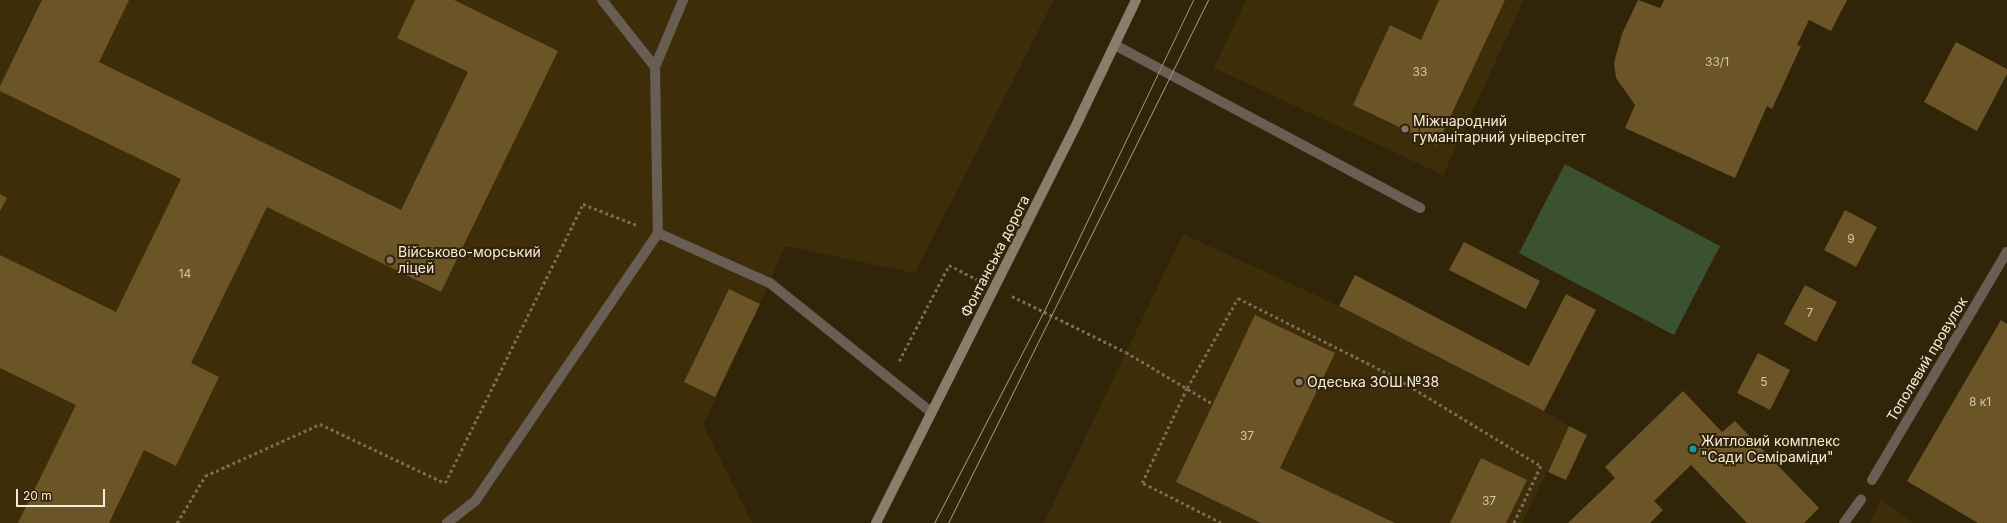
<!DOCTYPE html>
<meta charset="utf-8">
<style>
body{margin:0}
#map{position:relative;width:2007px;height:523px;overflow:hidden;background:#312509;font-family:Inter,sans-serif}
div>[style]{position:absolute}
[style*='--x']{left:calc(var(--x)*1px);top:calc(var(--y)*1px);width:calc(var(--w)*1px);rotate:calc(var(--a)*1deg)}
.built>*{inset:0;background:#3d2d09}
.green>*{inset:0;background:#3a5132}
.building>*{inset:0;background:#6b5526}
.path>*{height:2.5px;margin-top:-1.25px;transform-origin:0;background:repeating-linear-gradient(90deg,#776d55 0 3px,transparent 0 6px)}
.lane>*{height:10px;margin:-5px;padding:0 5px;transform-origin:5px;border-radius:5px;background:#685e54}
.street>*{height:10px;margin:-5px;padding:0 5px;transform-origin:5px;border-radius:5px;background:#685e54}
.secondary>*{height:10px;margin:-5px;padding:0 5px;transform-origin:5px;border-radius:5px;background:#8c7c6c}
.tram>*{height:1px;margin:-0.5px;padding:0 0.5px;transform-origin:0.5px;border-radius:0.5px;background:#9c927d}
.dots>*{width:11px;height:11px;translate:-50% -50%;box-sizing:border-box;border:2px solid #312509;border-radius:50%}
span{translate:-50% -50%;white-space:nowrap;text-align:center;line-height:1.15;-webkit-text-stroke:4px #312509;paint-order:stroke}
.number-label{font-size:12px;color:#d2c6af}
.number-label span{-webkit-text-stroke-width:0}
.poi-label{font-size:14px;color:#f5ecdd}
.left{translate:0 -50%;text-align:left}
.street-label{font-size:14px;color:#f5ecdd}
.scale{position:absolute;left:16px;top:489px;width:89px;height:18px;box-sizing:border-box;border:2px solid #f5ecdd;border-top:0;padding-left:5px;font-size:12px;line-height:14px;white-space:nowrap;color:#f5ecdd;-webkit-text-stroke:3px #312509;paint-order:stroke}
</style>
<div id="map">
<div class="built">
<div style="clip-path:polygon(0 0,1054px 0,915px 273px,785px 246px,760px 304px,703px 425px,752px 523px,0 523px)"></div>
<div style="clip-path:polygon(1246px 0,1524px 0,1443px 175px,1214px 68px)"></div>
<div style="clip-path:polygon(1183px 234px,1339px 306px,1544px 411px,1569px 426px,1522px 523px,1044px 523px)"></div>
<div style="clip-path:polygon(1881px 499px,1913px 523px,1870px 523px)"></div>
</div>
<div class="green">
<div style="clip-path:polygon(1565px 164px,1720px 246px,1674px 335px,1519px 253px)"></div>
</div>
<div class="building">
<div style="clip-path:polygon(42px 0,129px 0,99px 62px,401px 210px,468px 72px,397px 38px,415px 0,454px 0,558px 51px,441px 292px,267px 207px,191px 363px,219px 377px,176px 466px,144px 450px,109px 523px,18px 523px,76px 405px,0 368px,0 255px,116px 312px,181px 179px,0 91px,0 86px)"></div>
<div style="clip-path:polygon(1439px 0,1505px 0,1437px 145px,1353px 105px,1390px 25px,1421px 40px)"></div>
<div style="clip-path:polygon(1638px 0,1660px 8px,1664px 0,1847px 0,1831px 31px,1809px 20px,1797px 45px,1801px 46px,1772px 109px,1767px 106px,1735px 178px,1625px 128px,1635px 105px,1616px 78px,1614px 63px,1622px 34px)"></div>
<div style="clip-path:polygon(1956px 42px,2007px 69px,2007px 74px,1977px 131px,1924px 102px)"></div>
<div style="clip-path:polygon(0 194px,7px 198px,0 211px)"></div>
<div style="clip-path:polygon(1845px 210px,1877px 227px,1856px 267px,1824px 250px)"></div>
<div style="clip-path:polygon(1464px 242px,1540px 281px,1526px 309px,1449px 270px)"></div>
<div style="clip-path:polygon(1355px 275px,1529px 366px,1566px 294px,1596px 310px,1544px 411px,1339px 306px)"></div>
<div style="clip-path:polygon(1805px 285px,1837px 302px,1816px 342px,1784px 324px)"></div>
<div style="clip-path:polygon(729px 289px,760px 304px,715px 397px,684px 382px)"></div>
<div style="clip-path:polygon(1255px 315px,1335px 353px,1280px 468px,1395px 523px,1261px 523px,1176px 482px)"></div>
<div style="clip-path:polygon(2001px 320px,2007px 324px,2007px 523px,1978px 523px,1907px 481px)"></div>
<div style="clip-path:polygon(1758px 353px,1790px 370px,1770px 410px,1737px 393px)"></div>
<div style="clip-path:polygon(1683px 391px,1722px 432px,1735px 421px,1819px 508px,1804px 523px,1747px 523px,1691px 465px,1654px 501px,1663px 510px,1650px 523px,1568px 523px,1615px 478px,1605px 467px)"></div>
<div style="clip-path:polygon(1569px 426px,1587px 435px,1566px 480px,1548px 472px)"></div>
<div style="clip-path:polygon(1481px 458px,1527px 480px,1506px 523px,1450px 523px)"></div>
</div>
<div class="path">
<div style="--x:1012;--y:296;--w:127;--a:26.2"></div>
<div style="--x:1126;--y:352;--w:101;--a:30.9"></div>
<div style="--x:899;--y:361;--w:108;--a:-62.5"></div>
<div style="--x:949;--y:265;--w:31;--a:27"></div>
<div style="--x:177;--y:523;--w:55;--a:-59.2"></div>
<div style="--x:205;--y:476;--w:126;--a:-24.3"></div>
<div style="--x:320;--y:424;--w:138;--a:25.3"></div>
<div style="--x:445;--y:483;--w:311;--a:-63.7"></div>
<div style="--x:583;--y:204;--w:58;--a:21.3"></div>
<div style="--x:1221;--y:523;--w:89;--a:-153.1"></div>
<div style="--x:1142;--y:483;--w:105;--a:-64.7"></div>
<div style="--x:1187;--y:388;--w:103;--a:-60.5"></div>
<div style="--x:1238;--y:298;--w:174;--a:26.7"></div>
<div style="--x:1393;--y:376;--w:173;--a:31.3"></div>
<div style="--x:1541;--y:466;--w:63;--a:115.3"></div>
</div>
<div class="lane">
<div style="--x:602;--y:0;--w:85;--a:51.7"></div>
<div style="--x:655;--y:67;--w:166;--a:89"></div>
<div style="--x:658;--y:233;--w:123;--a:24.1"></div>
<div style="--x:770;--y:283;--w:206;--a:38.7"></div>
<div style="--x:1115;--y:45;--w:346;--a:28.1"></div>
<div style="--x:655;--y:67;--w:73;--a:-67.3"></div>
<div style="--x:447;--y:523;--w:37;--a:-38"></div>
<div style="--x:476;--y:500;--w:323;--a:-55.7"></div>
</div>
<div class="street">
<div style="--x:1872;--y:480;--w:265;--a:-59.4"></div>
<div style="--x:1844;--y:523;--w:29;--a:-54"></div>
</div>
<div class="secondary">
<div style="--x:876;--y:523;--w:452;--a:-63.3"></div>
<div style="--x:1079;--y:119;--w:132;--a:-64.4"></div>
</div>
<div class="tram">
<div style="--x:934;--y:523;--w:239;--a:-62.6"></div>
<div style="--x:1044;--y:311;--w:345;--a:-64.4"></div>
<div style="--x:948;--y:523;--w:584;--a:-63.57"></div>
</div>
<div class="dots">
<div style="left:1405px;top:129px;background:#8d6e63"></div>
<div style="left:390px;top:260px;background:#8d6e63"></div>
<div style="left:1299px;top:382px;background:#8d6e63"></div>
<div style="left:1693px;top:449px;background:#0f9aa8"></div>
</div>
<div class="number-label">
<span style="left:1717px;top:62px">33/1</span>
<span style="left:1420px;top:72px">33</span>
<span style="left:1851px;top:239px">9</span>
<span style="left:185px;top:274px">14</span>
<span style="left:1810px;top:313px">7</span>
<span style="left:1764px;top:382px">5</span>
<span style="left:1980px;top:402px">8 к1</span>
<span style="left:1247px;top:436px">37</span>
<span style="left:1489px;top:501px">37</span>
</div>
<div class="poi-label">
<span class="left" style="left:1413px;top:129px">Міжнародний<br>гуманітарний універсітет</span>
<span class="left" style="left:398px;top:260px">Військово-морський<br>ліцей</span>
<span class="left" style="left:1307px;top:382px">Одеська ЗОШ №38</span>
<span class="left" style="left:1701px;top:449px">Житловий комплекс<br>"Сади Семіраміди"</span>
</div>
<div class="street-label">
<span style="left:995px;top:256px;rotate:-63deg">Фонтанська дорога</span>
<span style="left:1927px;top:359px;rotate:-59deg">Тополевий провулок</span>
</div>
<div class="scale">20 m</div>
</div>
